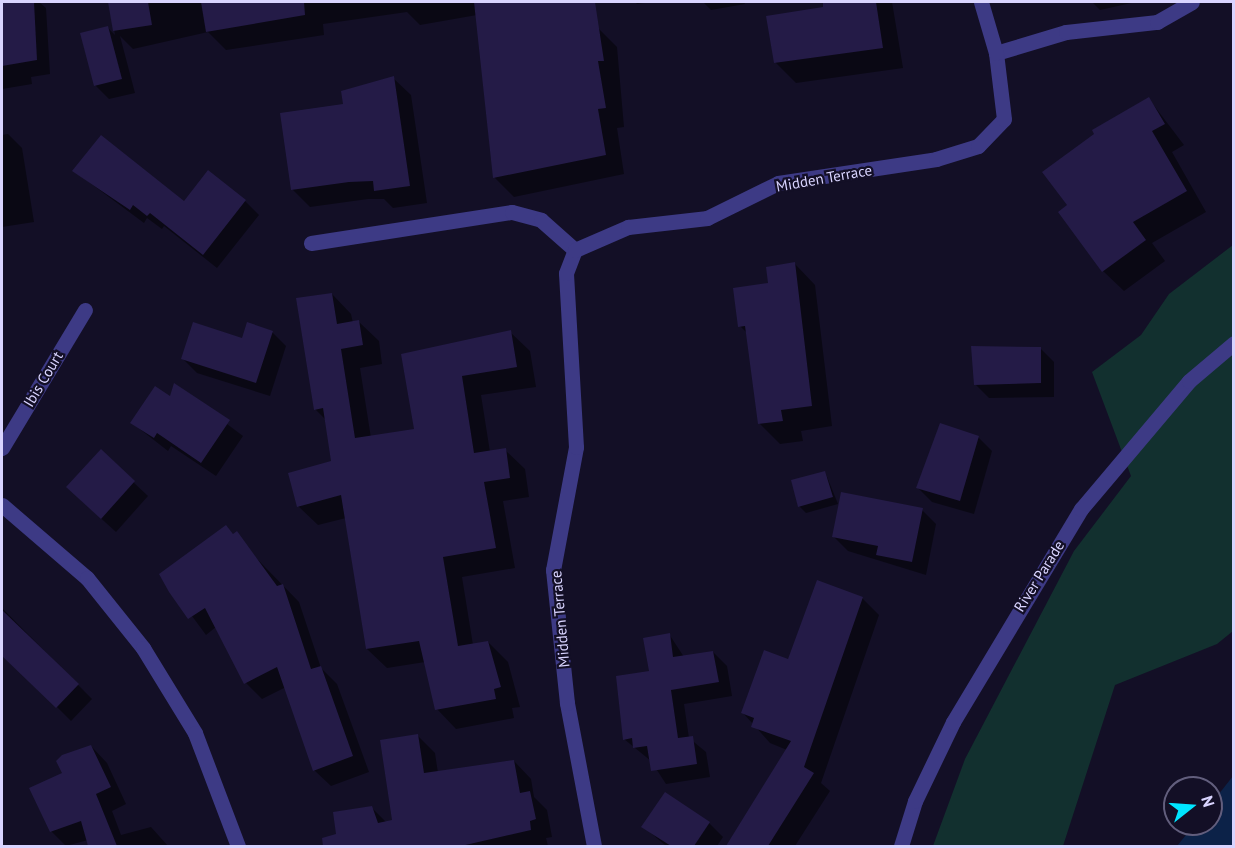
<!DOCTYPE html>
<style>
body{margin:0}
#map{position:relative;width:1235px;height:848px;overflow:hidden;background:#130f26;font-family:"PT Sans",sans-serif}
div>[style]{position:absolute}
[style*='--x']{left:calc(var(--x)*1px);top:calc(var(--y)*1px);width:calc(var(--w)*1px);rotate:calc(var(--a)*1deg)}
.green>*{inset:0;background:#12302f}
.water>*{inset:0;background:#0c2248}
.shadow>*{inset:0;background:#0007}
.building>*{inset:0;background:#241b47}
.minor>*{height:15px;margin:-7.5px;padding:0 7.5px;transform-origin:7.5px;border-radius:7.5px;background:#3d3a85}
span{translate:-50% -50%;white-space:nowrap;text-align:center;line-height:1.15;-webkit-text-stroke:4.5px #130f26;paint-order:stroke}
.street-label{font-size:15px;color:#d9d4ff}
.frame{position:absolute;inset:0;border:3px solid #d9d4ff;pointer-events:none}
.north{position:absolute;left:1163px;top:776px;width:60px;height:60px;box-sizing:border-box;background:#130f26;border:2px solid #625e7d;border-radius:50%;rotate:73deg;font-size:16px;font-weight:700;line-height:24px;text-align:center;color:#d9d4ff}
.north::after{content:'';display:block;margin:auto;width:21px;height:27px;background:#00e5ff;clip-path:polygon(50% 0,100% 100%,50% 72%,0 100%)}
</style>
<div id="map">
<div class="green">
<div style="clip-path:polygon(1233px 245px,1233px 631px,1217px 644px,1115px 685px,1063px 846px,933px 846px,965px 759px,1074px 551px,1131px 476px,1092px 372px,1141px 335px,1169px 294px)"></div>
</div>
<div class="water">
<div style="clip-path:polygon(1233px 776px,1233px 846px,1177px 846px,1195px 824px,1211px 824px,1211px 804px)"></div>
</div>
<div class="shadow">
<div style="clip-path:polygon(2px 2px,39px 2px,46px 8px,50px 74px,31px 77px,32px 84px,2px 89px)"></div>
<div style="clip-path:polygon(110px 2px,540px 2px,545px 37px,598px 28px,617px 47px,624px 127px,617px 128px,624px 174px,514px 197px,495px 178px,477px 15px,420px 25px,407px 12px,323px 24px,324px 35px,226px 50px,208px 32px,133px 49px,120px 36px,135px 93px,109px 99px,95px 85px,107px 27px,115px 35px)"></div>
<div style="clip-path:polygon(635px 2px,652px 2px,637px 4px)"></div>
<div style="clip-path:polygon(703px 2px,744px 2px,745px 4px,711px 10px)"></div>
<div style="clip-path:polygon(824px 2px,892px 2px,903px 68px,796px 83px,775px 62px,825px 8px)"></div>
<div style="clip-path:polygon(1092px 2px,1136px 2px,1100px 10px)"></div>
<div style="clip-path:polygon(393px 78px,411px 95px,427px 203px,393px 208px,384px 199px,368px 199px,310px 207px,292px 189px,345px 105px)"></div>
<div style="clip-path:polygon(1149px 99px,1184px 145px,1172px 152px,1206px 212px,1152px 243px,1165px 261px,1124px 291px,1103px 271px,1069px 205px,1096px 134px)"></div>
<div style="clip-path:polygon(8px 134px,22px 148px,34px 222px,2px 227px,2px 135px)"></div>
<div style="clip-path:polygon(74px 171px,184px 203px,245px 201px,259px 215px,217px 268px,164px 226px,162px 229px,147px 218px,144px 223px)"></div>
<div style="clip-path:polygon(795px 264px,815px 285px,832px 426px,801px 431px,803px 441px,780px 444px,760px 424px,748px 334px,740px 326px,770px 284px)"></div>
<div style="clip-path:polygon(332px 294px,351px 314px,353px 323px,359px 322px,379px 341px,382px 364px,360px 368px,371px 438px,415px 431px,403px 355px,510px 332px,530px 351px,536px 387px,481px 395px,490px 452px,505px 450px,525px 469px,529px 497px,503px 501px,515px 568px,462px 577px,473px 645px,488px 642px,508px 662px,520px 707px,512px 708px,514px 718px,456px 729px,437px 709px,425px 662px,387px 668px,367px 649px,346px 518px,318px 525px,298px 506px,333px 462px,327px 421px,315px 409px)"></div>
<div style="clip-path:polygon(272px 332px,286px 346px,270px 396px,197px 373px,183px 359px)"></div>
<div style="clip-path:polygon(1040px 348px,1054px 362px,1054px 397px,989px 398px,975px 384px)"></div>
<div style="clip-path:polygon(175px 385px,243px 436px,216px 476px,171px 446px,168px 451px,132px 423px,171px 398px)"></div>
<div style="clip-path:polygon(978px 437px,992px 451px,974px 514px,932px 502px,918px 488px)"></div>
<div style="clip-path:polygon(101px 452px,148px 496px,116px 532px,82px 501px)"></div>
<div style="clip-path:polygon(825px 472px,838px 504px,806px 513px,799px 506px)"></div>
<div style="clip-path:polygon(922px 510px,936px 524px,926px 575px,848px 551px,834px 537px)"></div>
<div style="clip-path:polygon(226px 527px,299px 602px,321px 668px,337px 684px,369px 772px,331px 786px,314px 770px,286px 687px,262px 699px,246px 683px,216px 627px,206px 635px,161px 574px)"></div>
<div style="clip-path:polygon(862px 598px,879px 615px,821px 783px,830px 791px,795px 846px,740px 846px,733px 839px,787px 750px,770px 743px,743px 713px,789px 661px)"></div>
<div style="clip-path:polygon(2px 608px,92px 699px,71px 721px,2px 652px)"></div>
<div style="clip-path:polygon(669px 634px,684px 657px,713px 652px,727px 666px,732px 696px,684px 704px,689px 738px,706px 752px,710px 777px,666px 784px,651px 761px,624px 739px)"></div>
<div style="clip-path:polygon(418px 736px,435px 753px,438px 773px,514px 761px,531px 779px,534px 797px,547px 810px,552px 837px,546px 838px,548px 846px,334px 846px,371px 807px,387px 823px,393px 821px)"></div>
<div style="clip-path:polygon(91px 746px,107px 763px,126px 804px,112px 811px,121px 835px,151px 827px,168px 846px,89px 846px,88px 840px,66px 846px,51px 831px,64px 773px)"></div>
<div style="clip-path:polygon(709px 823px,723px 837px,717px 846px,666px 846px,643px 826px)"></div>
</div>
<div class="building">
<div style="clip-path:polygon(2px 2px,34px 2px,37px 60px,2px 66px)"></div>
<div style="clip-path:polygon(108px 2px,148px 2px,152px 25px,113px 31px)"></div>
<div style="clip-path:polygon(201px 2px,304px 2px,305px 15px,206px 32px)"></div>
<div style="clip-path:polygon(474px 2px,595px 2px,604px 61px,598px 61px,606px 108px,598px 109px,606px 155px,493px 178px)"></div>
<div style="clip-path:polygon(823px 2px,876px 2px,883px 48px,774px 63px,766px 16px,823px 7px)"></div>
<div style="clip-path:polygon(108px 26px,122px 79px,94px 86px,80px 33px)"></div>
<div style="clip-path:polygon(394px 76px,410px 186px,374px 191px,373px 181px,349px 182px,291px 190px,280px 113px,343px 104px,341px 91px)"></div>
<div style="clip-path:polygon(1149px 97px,1165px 124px,1152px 131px,1187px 191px,1133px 222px,1146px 240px,1102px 272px,1058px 212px,1067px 205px,1042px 172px,1094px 134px,1092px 130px)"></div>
<div style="clip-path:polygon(101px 135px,184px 201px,208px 170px,246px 200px,203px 255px,150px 213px,147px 216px,133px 205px,130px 210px,72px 171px)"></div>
<div style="clip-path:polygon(795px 262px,812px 406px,781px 410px,783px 421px,758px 424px,745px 326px,738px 327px,733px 288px,768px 283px,766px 267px)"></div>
<div style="clip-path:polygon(332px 293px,337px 324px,359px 320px,363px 345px,341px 349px,355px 438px,414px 429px,401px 354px,511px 330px,517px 367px,462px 376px,474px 453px,506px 448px,510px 478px,484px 482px,496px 548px,443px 557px,458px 646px,488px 641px,501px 687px,494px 689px,496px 699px,435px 710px,419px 641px,366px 649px,341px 495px,297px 507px,288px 473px,331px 461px,323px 408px,314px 410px,296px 298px)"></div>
<div style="clip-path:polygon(193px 322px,242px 338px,247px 322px,273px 331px,256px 383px,181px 359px)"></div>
<div style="clip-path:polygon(971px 346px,1041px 347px,1041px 383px,974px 385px)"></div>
<div style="clip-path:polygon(174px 383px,230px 420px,201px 463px,157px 433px,154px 438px,130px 423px,155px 386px,170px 396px)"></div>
<div style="clip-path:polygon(940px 423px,979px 436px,960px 501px,916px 488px)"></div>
<div style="clip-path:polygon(101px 449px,135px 481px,101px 519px,66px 487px)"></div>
<div style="clip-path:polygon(825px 471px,833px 497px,798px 507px,791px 480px)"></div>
<div style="clip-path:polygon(841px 492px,923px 508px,912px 562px,876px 555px,878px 546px,832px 537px)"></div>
<div style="clip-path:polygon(226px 525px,233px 534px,237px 531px,277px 586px,283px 584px,311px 669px,321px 666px,353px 756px,313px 771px,277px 667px,244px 684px,205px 608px,188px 619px,169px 592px,159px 574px)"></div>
<div style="clip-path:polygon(817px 580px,863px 597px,804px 767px,814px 773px,768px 846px,726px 846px,791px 741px,751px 727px,754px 718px,741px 713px,764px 650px,788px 659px)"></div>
<div style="clip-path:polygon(2px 610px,79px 684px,56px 708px,2px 656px)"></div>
<div style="clip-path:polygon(670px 633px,673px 657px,713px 651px,719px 682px,671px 690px,678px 738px,693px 736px,697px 764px,651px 771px,647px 746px,633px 748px,632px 738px,623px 740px,616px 676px,649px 671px,643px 638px)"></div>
<div style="clip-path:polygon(418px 734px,424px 773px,514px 760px,520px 793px,530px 791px,536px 819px,530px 821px,531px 830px,461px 846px,323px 846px,322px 838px,336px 834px,333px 812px,372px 806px,378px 823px,392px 820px,380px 740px)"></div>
<div style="clip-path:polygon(91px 745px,111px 787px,96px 794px,117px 846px,88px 846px,81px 821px,50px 832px,29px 788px,62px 773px,56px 761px,62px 755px)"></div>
<div style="clip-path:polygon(665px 792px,710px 822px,694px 846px,671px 846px,641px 827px)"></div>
</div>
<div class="minor">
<div style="--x:996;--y:53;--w:73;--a:-16.7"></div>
<div style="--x:1066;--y:32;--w:92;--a:-6.3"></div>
<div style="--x:1157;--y:22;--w:40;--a:-29.7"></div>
<div style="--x:311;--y:243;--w:203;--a:-8.8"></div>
<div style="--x:512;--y:212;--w:30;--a:15"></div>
<div style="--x:541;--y:220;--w:45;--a:41.4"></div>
<div style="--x:2;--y:448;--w:161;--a:-59"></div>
<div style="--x:2;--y:505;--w:112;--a:40.7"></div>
<div style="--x:87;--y:578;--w:90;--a:51.3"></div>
<div style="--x:143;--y:648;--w:100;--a:58.5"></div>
<div style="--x:195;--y:733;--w:121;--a:69.2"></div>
<div style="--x:594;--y:846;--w:146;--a:-100.7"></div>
<div style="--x:567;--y:703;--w:134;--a:-96"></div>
<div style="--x:553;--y:570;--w:125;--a:-79.4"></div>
<div style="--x:576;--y:447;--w:174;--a:-93.3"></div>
<div style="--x:566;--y:273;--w:25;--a:-69"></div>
<div style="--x:575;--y:250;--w:58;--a:-23.5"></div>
<div style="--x:628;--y:227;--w:80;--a:-6.5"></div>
<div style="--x:707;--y:218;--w:79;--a:-26.2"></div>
<div style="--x:778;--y:183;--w:160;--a:-8.6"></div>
<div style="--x:936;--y:159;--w:44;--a:-17.2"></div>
<div style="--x:978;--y:146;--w:37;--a:-46"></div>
<div style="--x:1004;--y:119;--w:66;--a:-96.9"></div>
<div style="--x:996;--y:53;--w:53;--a:-106.4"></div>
<div style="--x:901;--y:846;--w:47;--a:-72.7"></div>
<div style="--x:915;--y:801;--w:88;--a:-64.3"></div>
<div style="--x:953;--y:722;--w:249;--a:-59"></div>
<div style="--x:1081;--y:509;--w:167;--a:-49.8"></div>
<div style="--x:1189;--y:381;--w:59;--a:-40.2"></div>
</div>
<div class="street-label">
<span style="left:824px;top:178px;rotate:-10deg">Midden Terrace</span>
<span style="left:43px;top:379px;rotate:-59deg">Ibis Court</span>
<span style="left:1039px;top:576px;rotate:-58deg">River Parade</span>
<span style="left:560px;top:619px;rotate:-95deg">Midden Terrace</span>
</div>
<div class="frame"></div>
<div class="north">N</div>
</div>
